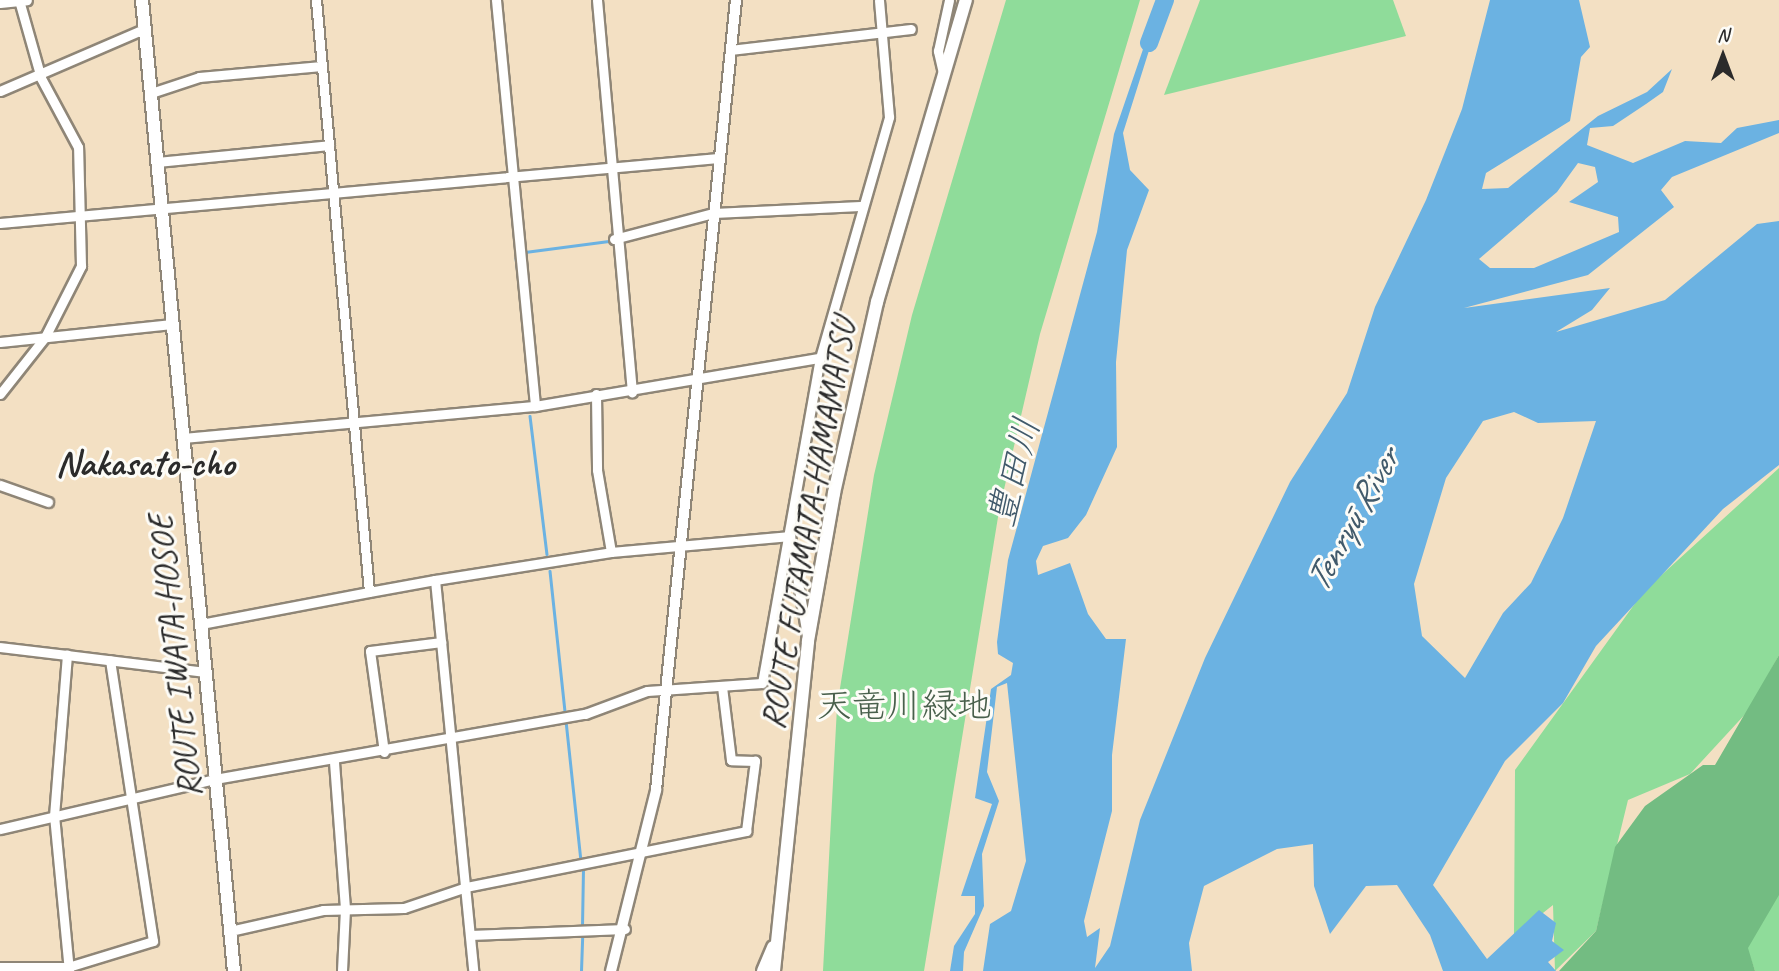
<!DOCTYPE html>
<meta charset="utf-8">
<style>
body{margin:0}
#map{position:relative;width:1779px;height:971px;overflow:hidden;background:#f3e0c3;font-family:Caveat,"Klee One",sans-serif}
div>[style]{position:absolute}
[style*='--x']{left:calc(var(--x)*1px);top:calc(var(--y)*1px);width:calc(var(--w)*1px);rotate:calc(var(--a)*1deg)}
.green>*{inset:0;background:#8fdc9a}
.forest>*{inset:0;background:#73bc82}
.water>*{inset:0;background:#6bb2e2}
.stream>*{height:2.5px;margin:-1.25px;padding:0 1.25px;transform-origin:1.25px;border-radius:1.25px;background:#6bb2e2}
.river>*{height:18px;margin:-9px;padding:0 9px;transform-origin:9px;border-radius:9px;background:#6bb2e2}
.roads{filter:drop-shadow(2px 0 #8f8677) drop-shadow(-2px 0 #8f8677) drop-shadow(0 2px #8f8677) drop-shadow(0 -2px #8f8677)}
.minor>*{height:9px;margin:-4.5px;padding:0 4.5px;transform-origin:4.5px;border-radius:4.5px;background:#fff}
.tertiary>*{height:10px;margin:-5px;padding:0 5px;transform-origin:5px;border-radius:5px;background:#fff}
.secondary>*{height:12px;margin:-6px;padding:0 6px;transform-origin:6px;border-radius:6px;background:#fff}
span{translate:-50% -50%;white-space:nowrap;text-align:center;line-height:1.15;-webkit-text-stroke:6px #fdfcf7;paint-order:stroke}
.street-label{font-size:35px;color:#2b2b2b}
.park-label{font-size:35px;color:#49604c}
.neighbourhood-label{font-size:37px;color:#2b2b2b;font-weight:700}
.water-label{font-size:37px;color:#415a6b;font-style:italic}
.north{position:absolute;left:1688px;top:21px;width:70px;height:70px;-webkit-text-stroke:5px #fdfcf7;paint-order:stroke;rotate:0deg;font-size:19px;font-weight:700;line-height:28px;text-align:center;color:#2b2b2b}
.north::after{content:'';display:block;margin:auto;width:24px;height:32px;background:#2b2b2b;clip-path:polygon(50% 0,100% 100%,50% 72%,0 100%)}
</style>
<div id="map">
<div class="green">
<div style="clip-path:polygon(1006px 0,1140px 0,1040px 334px,999px 511px,924px 971px,823px 971px,837px 707px,874px 475px,912px 315px)"></div>
<div style="clip-path:polygon(1200px 0,1393px 0,1406px 36px,1164px 95px)"></div>
<div style="clip-path:polygon(1779px 468px,1779px 655px,1749px 710px,1690px 774px,1628px 800px,1596px 931px,1555px 971px,1553px 905px,1514px 936px,1515px 770px,1644px 591px)"></div>
<div style="clip-path:polygon(1779px 889px,1779px 971px,1755px 971px,1747px 948px)"></div>
</div>
<div class="forest">
<div style="clip-path:polygon(1779px 655px,1779px 895px,1748px 948px,1755px 971px,1559px 971px,1596px 931px,1615px 847px,1645px 806px,1703px 765px,1715px 765px)"></div>
</div>
<div class="water">
<div style="clip-path:polygon(evenodd,1490px 0,1579px 0,1590px 47px,1581px 57px,1570px 121px,1486px 173px,1482px 189px,1508px 188px,1598px 116px,1647px 92px,1672px 69px,1663px 92px,1646px 104px,1613px 126px,1590px 128px,1587px 145px,1633px 163px,1685px 141px,1721px 143px,1737px 128px,1779px 120px,1779px 133px,1672px 177px,1661px 190px,1674px 207px,1588px 275px,1464px 308px,1610px 288px,1592px 310px,1556px 332px,1665px 300px,1757px 224px,1779px 221px,1779px 465px,1723px 509px,1596px 646px,1563px 703px,1505px 761px,1433px 885px,1487px 959px,1539px 910px,1556px 923px,1552px 941px,1564px 950px,1548px 962px,1556px 971px,1443px 971px,1430px 935px,1397px 885px,1366px 886px,1330px 934px,1314px 886px,1313px 844px,1277px 849px,1204px 886px,1189px 943px,1192px 971px,983px 971px,990px 924px,1011px 911px,1026px 861px,1007px 683px,997px 687px,987px 772px,999px 801px,982px 854px,984px 906px,964px 952px,963px 971px,950px 971px,954px 946px,975px 914px,975px 896px,961px 896px,992px 804px,975px 798px,991px 689px,1011px 675px,1013px 663px,998px 654px,997px 642px,1008px 560px,1097px 232px,1114px 134px,1152px 23px,1158px 22px,1123px 133px,1130px 170px,1149px 190px,1127px 250px,1116px 362px,1117px 447px,1086px 515px,1068px 538px,1043px 546px,1036px 561px,1038px 575px,1070px 563px,1088px 614px,1106px 639px,1126px 639px,1112px 755px,1112px 811px,1084px 921px,1087px 937px,1100px 928px,1095px 968px,1110px 946px,1140px 820px,1205px 658px,1290px 482px,1347px 393px,1375px 307px,1426px 200px,1462px 109px,1490px 0,1578px 163px,1595px 167px,1598px 182px,1569px 202px,1618px 217px,1619px 232px,1534px 268px,1490px 268px,1479px 259px,1557px 192px,1578px 163px,1490px 0,1514px 412px,1538px 423px,1596px 421px,1563px 518px,1531px 583px,1503px 613px,1465px 678px,1422px 636px,1414px 584px,1446px 478px,1483px 421px,1514px 412px)"></div>
</div>
<div class="stream">
<div style="--x:525;--y:252;--w:86;--a:-7.4"></div>
<div style="--x:516;--y:258;--w:35;--a:83"></div>
<div style="--x:530;--y:416;--w:139;--a:83"></div>
<div style="--x:550;--y:571;--w:293;--a:83.9"></div>
<div style="--x:60;--y:820;--w:141;--a:84.7"></div>
<div style="--x:582;--y:926;--w:55;--a:-89"></div>
<div style="--x:581;--y:971;--w:37;--a:-88"></div>
</div>
<div class="river">
<div style="--x:1149;--y:43;--w:46;--a:-69.6"></div>
</div>
<div class="roads">
<div class="minor">
<div style="--x:316;--y:0;--w:594;--a:84.88"></div>
<div style="--x:369;--y:592;--w:67;--a:-10.3"></div>
<div style="--x:435;--y:580;--w:393;--a:84.4"></div>
<div style="--x:496;--y:0;--w:408;--a:84.5"></div>
<div style="--x:597;--y:0;--w:394;--a:84.9"></div>
<div style="--x:0;--y:3;--w:27;--a:-6"></div>
<div style="--x:730;--y:50;--w:182;--a:-6.6"></div>
<div style="--x:943;--y:73;--w:23;--a:-103"></div>
<div style="--x:938;--y:51;--w:52;--a:-77.8"></div>
<div style="--x:0;--y:91;--w:157;--a:-23.3"></div>
<div style="--x:151;--y:93;--w:51;--a:-18.4"></div>
<div style="--x:199;--y:77;--w:123;--a:-5.1"></div>
<div style="--x:157;--y:162;--w:173;--a:-5.6"></div>
<div style="--x:0;--y:223;--w:721;--a:-5.17"></div>
<div style="--x:614;--y:239;--w:102;--a:-14.7"></div>
<div style="--x:713;--y:213;--w:148;--a:-2.7"></div>
<div style="--x:0;--y:342;--w:173;--a:-6"></div>
<div style="--x:0;--y:394;--w:73;--a:-51.7"></div>
<div style="--x:45;--y:337;--w:80;--a:-63.1"></div>
<div style="--x:81;--y:266;--w:119;--a:-91.4"></div>
<div style="--x:78;--y:147;--w:78;--a:-118.2"></div>
<div style="--x:41;--y:78;--w:81;--a:-105.8"></div>
<div style="--x:596;--y:394;--w:76;--a:89.2"></div>
<div style="--x:597;--y:470;--w:83;--a:80.3"></div>
<div style="--x:182;--y:438;--w:354;--a:-5.2"></div>
<div style="--x:535;--y:406;--w:289;--a:-9.6"></div>
<div style="--x:0;--y:485;--w:51;--a:19.5"></div>
<div style="--x:435;--y:580;--w:178;--a:-9"></div>
<div style="--x:611;--y:552;--w:180;--a:-5.1"></div>
<div style="--x:790;--y:536;--w:107;--a:80.3"></div>
<div style="--x:201;--y:624;--w:171;--a:-10.8"></div>
<div style="--x:0;--y:647;--w:67;--a:6.8"></div>
<div style="--x:384;--y:752;--w:102;--a:-97.9"></div>
<div style="--x:370;--y:651;--w:72;--a:-7.2"></div>
<div style="--x:334;--y:762;--w:147;--a:85.7"></div>
<div style="--x:345;--y:909;--w:62;--a:92.8"></div>
<div style="--x:0;--y:829;--w:221;--a:-13.1"></div>
<div style="--x:215;--y:779;--w:376;--a:-10"></div>
<div style="--x:585;--y:714;--w:66;--a:-20.4"></div>
<div style="--x:647;--y:691;--w:115;--a:-4"></div>
<div style="--x:762;--y:683;--w:330;--a:-79.9"></div>
<div style="--x:820;--y:358;--w:251;--a:-74"></div>
<div style="--x:889;--y:117;--w:117;--a:-94.9"></div>
<div style="--x:230;--y:931;--w:95;--a:-12.7"></div>
<div style="--x:323;--y:910;--w:81;--a:-1.4"></div>
<div style="--x:404;--y:908;--w:65;--a:-18.7"></div>
<div style="--x:466;--y:887;--w:286;--a:-11.3"></div>
<div style="--x:746;--y:831;--w:71;--a:-82.7"></div>
<div style="--x:755;--y:761;--w:24;--a:-178"></div>
<div style="--x:731;--y:760;--w:74;--a:-97"></div>
<div style="--x:470;--y:935;--w:155;--a:-2.2"></div>
<div style="--x:0;--y:967;--w:68;--a:0"></div>
<div style="--x:68;--y:967;--w:89;--a:-17"></div>
<div style="--x:153;--y:941;--w:284;--a:-98.7"></div>
<div style="--x:69;--y:971;--w:156;--a:-95.5"></div>
<div style="--x:54;--y:816;--w:162;--a:-85.4"></div>
<div style="--x:67;--y:655;--w:139;--a:7"></div>
</div>
<div class="tertiary">
<div style="--x:611;--y:971;--w:187;--a:-76"></div>
<div style="--x:656;--y:790;--w:794;--a:-84.22"></div>
</div>
<div class="secondary">
<div style="--x:142;--y:0;--w:975;--a:84.59"></div>
<div style="--x:763;--y:971;--w:26;--a:-67"></div>
<div style="--x:774;--y:971;--w:332;--a:-84.1"></div>
<div style="--x:808;--y:641;--w:150;--a:-80"></div>
<div style="--x:834;--y:493;--w:196;--a:-77.3"></div>
<div style="--x:877;--y:302;--w:315;--a:-73.6"></div>
</div>
</div>
<div class="street-label">
<span style="left:808px;top:524px;rotate:-80deg">ROUTE FUTAMATA-HAMAMATSU</span>
<span style="left:175px;top:656px;rotate:-96deg">ROUTE IWATA-HOSOE</span>
</div>
<div class="park-label">
<span style="left:904px;top:706px">天竜川緑地</span>
</div>
<div class="neighbourhood-label">
<span style="left:145px;top:463px">Nakasato-cho</span>
</div>
<div class="water-label">
<span style="left:1014px;top:472px;rotate:-75deg">豊田川</span>
<span style="left:1352px;top:520px;rotate:-61deg">Tenryū River</span>
</div>
<div class="north">N</div>
</div>
